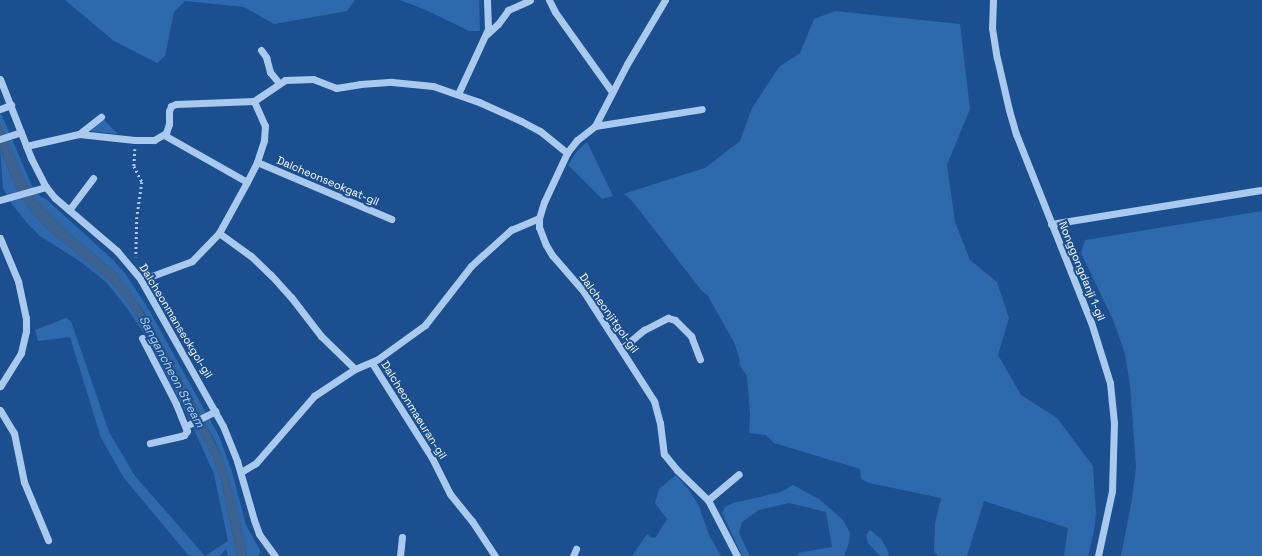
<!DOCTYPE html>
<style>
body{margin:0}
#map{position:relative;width:1262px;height:556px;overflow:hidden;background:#1b4f8f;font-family:"Space Grotesk",sans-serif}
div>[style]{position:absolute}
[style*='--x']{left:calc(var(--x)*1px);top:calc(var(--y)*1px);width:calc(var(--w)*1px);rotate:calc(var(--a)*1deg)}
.green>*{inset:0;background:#2e69ad}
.water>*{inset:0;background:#3c6290}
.path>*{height:2.5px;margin-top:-1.25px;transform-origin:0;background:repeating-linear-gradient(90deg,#a9c9ee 0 2px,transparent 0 5px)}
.minor>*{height:7px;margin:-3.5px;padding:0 3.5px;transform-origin:3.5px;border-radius:3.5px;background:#a9c9ee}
span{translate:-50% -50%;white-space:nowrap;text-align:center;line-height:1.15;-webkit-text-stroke:4px #1b4f8f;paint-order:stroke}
.street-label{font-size:11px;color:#fff}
.water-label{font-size:12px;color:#b5d3f5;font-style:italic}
</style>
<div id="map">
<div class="green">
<div style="clip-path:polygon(65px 0,355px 0,347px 11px,274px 24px,244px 7px,185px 1px,174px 12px,165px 56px,157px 63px,114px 41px)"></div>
<div style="clip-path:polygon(400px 0,479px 0,480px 31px,469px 31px,428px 11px)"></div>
<div style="clip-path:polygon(835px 11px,960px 24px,970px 109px,947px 165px,955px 222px,970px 260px,997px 282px,1009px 318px,998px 355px,1021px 395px,1057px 418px,1093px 466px,1096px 513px,1094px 531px,1088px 556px,1064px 556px,1068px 528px,984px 501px,967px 556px,938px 556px,934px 552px,935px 523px,941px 498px,869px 483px,861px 479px,860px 469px,774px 443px,766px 435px,749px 433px,750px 415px,747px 376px,739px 364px,740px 361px,735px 344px,708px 296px,701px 290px,633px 202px,627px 196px,623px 194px,705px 168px,740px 141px,752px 108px,779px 67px,800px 53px,814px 19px)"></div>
<div style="clip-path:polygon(0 111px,32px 186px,41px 197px,46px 199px,112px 259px,125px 273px,149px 310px,220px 438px,232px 472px,246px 525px,261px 552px,258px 556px,247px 556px,238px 512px,223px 459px,215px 441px,177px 370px,144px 312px,117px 273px,71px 235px,36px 200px,28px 187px,0 123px)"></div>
<div style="clip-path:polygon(104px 120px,117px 133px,117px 134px,90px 131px)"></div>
<div style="clip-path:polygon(587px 142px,613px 196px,602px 199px,568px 165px,577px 151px)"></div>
<div style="clip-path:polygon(0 149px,17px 190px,24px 202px,43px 225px,109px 280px,127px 301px,155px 345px,214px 460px,221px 480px,237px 556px,228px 556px,226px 549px,220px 556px,189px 556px,124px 478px,101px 438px,70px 337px,38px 341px,35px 330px,66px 318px,71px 321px,109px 432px,135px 476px,205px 556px,228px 541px,214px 474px,188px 416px,145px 335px,126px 307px,107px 283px,81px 262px,40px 236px,27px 223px,11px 203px,3px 188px)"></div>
<div style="clip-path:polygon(1262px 211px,1262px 556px,1121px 556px,1132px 499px,1136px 467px,1130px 385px,1125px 354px,1114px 322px,1081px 253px,1085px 240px)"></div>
<div style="clip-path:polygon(676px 475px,689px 490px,699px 506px,709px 535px,721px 556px,632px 556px,647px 534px,652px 538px,656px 537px,667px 519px,655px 503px,659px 489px)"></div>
<div style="clip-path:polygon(793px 485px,819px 499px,843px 520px,850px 533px,849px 543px,844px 556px,799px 556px,798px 553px,832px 547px,826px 512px,789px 503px,759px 510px,742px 522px,739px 533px,750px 556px,742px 556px,722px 513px,725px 507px,733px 503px,781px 492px)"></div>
<div style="clip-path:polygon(870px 530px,881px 539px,887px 549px,889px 556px,880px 556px,868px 543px,866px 535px)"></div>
</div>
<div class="water">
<div style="clip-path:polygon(0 123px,28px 187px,36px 200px,71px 235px,117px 273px,131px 292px,160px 340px,193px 399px,223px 459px,238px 512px,247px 556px,237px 556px,221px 480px,214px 460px,155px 345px,127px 301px,109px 280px,43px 225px,24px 202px,17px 190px,0 149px)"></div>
</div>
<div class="path">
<div style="--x:135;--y:149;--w:17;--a:93"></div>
<div style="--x:134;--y:166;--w:18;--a:63"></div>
<div style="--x:142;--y:182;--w:35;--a:98"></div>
<div style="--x:137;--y:217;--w:40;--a:91.4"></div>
</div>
<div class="minor">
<div style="--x:549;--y:0;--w:13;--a:63"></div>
<div style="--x:555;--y:12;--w:98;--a:54.5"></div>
<div style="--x:665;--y:0;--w:74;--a:120.7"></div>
<div style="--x:627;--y:64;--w:70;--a:117.3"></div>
<div style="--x:595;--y:126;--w:23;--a:142"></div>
<div style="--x:577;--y:140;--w:16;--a:128"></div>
<div style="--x:567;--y:153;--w:54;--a:115.1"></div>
<div style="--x:544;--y:202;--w:17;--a:107"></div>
<div style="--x:539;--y:218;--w:9;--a:90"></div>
<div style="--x:539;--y:227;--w:19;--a:69"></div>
<div style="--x:546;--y:245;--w:12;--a:59"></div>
<div style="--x:552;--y:255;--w:49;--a:49.1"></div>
<div style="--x:584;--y:292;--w:130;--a:57.3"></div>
<div style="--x:654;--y:401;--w:23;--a:75"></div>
<div style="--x:660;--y:423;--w:31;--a:83"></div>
<div style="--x:664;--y:454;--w:21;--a:51"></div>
<div style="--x:677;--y:470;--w:43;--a:44.1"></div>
<div style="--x:708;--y:500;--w:63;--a:62.6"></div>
<div style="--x:993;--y:0;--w:28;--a:92"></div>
<div style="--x:992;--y:28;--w:30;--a:81"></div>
<div style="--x:997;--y:58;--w:53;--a:77"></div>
<div style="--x:1009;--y:110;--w:25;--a:74"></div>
<div style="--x:1016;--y:134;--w:202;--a:68.3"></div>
<div style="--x:1091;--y:322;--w:64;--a:72.7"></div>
<div style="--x:1110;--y:383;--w:40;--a:84.3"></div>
<div style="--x:1114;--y:423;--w:68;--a:91.7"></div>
<div style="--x:1112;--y:491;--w:66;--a:102.2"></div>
<div style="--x:486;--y:35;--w:16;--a:-43"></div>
<div style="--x:498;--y:24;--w:17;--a:-54"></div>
<div style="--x:508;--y:10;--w:24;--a:-24"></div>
<div style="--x:261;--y:50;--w:9;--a:54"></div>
<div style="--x:266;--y:57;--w:16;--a:75"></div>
<div style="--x:270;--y:72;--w:14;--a:51"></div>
<div style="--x:0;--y:79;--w:85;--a:68.6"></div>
<div style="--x:31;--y:158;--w:33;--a:63"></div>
<div style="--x:46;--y:187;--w:14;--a:51"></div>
<div style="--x:55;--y:198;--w:82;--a:40.5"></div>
<div style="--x:117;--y:251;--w:38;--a:50"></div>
<div style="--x:141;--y:280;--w:167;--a:60.7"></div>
<div style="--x:223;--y:426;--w:38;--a:68"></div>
<div style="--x:237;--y:461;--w:61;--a:73.9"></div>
<div style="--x:254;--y:520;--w:15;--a:70"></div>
<div style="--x:259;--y:534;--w:27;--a:54"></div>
<div style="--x:458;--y:94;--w:72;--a:-65.2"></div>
<div style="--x:488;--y:29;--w:29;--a:-92"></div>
<div style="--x:0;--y:109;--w:12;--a:-20"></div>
<div style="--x:595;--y:126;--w:108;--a:-9"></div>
<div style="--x:79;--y:134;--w:28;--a:-38"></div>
<div style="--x:164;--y:135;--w:95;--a:29.5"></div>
<div style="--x:0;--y:139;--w:22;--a:-18"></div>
<div style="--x:26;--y:146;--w:54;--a:-12.8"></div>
<div style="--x:79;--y:134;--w:56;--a:6.1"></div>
<div style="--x:135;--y:140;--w:19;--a:0"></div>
<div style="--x:154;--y:140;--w:14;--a:-30"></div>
<div style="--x:166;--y:133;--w:9;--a:-72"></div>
<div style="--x:169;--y:124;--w:13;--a:-90"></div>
<div style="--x:169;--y:111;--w:5;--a:-68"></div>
<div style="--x:171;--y:106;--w:5;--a:-22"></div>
<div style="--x:176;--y:104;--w:78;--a:-2.2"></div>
<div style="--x:254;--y:101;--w:37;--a:-34"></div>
<div style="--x:285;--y:80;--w:28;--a:-2"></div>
<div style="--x:313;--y:79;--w:25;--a:21"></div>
<div style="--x:336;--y:88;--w:24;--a:-9"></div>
<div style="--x:360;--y:84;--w:32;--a:-4"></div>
<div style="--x:392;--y:82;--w:41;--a:5.6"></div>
<div style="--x:433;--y:86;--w:49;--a:19.2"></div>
<div style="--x:479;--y:102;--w:46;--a:24.3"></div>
<div style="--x:521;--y:121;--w:21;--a:28"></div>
<div style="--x:540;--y:131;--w:35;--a:39"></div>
<div style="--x:257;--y:162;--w:146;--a:23"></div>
<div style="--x:0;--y:200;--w:48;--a:-15.8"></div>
<div style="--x:69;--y:210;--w:40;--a:-53"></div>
<div style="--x:1051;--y:224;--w:214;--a:-9.2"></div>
<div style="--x:219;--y:233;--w:39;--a:36"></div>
<div style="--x:251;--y:256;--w:28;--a:44"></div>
<div style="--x:271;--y:275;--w:30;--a:48"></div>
<div style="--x:291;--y:297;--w:49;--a:52.4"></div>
<div style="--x:321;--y:336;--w:47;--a:44.1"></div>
<div style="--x:0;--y:238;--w:47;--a:67.3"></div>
<div style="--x:18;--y:281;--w:38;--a:78"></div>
<div style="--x:26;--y:318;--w:13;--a:90"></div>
<div style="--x:26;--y:331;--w:23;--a:103"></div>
<div style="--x:21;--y:353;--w:39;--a:122"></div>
<div style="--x:141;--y:280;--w:54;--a:-20.4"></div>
<div style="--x:192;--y:261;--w:39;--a:-46"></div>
<div style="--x:219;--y:233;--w:58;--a:-61.2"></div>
<div style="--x:247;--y:182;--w:22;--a:-63"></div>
<div style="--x:257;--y:162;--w:23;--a:-72"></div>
<div style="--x:264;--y:140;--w:14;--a:-86"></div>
<div style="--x:265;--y:126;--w:27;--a:-114"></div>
<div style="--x:142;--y:338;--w:74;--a:62.7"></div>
<div style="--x:176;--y:404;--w:29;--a:68"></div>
<div style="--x:187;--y:431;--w:5;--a:127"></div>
<div style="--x:184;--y:435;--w:3;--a:162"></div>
<div style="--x:181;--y:436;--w:32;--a:167"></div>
<div style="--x:621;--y:349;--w:30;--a:-40"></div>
<div style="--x:644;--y:330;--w:27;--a:-27"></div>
<div style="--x:668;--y:318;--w:7;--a:16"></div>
<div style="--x:675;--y:320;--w:23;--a:45"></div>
<div style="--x:691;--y:336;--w:25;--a:69"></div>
<div style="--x:372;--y:363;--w:112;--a:57.7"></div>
<div style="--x:432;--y:458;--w:40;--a:63.4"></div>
<div style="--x:450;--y:494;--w:35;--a:51"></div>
<div style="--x:472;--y:521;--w:42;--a:56.7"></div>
<div style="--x:0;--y:410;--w:27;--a:59"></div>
<div style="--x:14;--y:433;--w:50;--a:78.5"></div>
<div style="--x:24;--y:482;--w:63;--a:67.5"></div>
<div style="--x:186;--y:426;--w:33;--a:-27"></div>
<div style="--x:241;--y:472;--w:17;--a:-31"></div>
<div style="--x:256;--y:463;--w:89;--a:-49.1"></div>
<div style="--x:314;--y:396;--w:49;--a:-33.4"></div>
<div style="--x:355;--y:369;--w:25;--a:-23"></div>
<div style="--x:378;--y:359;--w:58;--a:-35.9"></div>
<div style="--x:425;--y:325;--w:75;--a:-52.1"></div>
<div style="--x:471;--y:266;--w:16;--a:-43"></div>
<div style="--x:483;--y:255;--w:38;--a:-42"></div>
<div style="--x:511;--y:230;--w:30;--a:-23"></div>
<div style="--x:708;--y:500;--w:40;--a:-40"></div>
<div style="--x:400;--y:556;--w:19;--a:-84"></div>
<div style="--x:573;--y:556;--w:8;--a:-67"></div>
</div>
<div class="street-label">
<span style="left:328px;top:181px;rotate:23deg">Dalcheonseokgat-gil</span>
<span style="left:1082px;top:271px;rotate:68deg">Nonggongdanji 1-gil</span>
<span style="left:609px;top:313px;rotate:55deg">Dalcheonjitgol-gil</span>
<span style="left:176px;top:321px;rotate:59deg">Dalcheonmanseokgol-gil</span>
<span style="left:414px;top:410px;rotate:58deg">Dalcheonmaeuran-gil</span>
</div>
<div class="water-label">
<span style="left:171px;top:372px;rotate:62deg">Sangancheon Stream</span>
</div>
</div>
